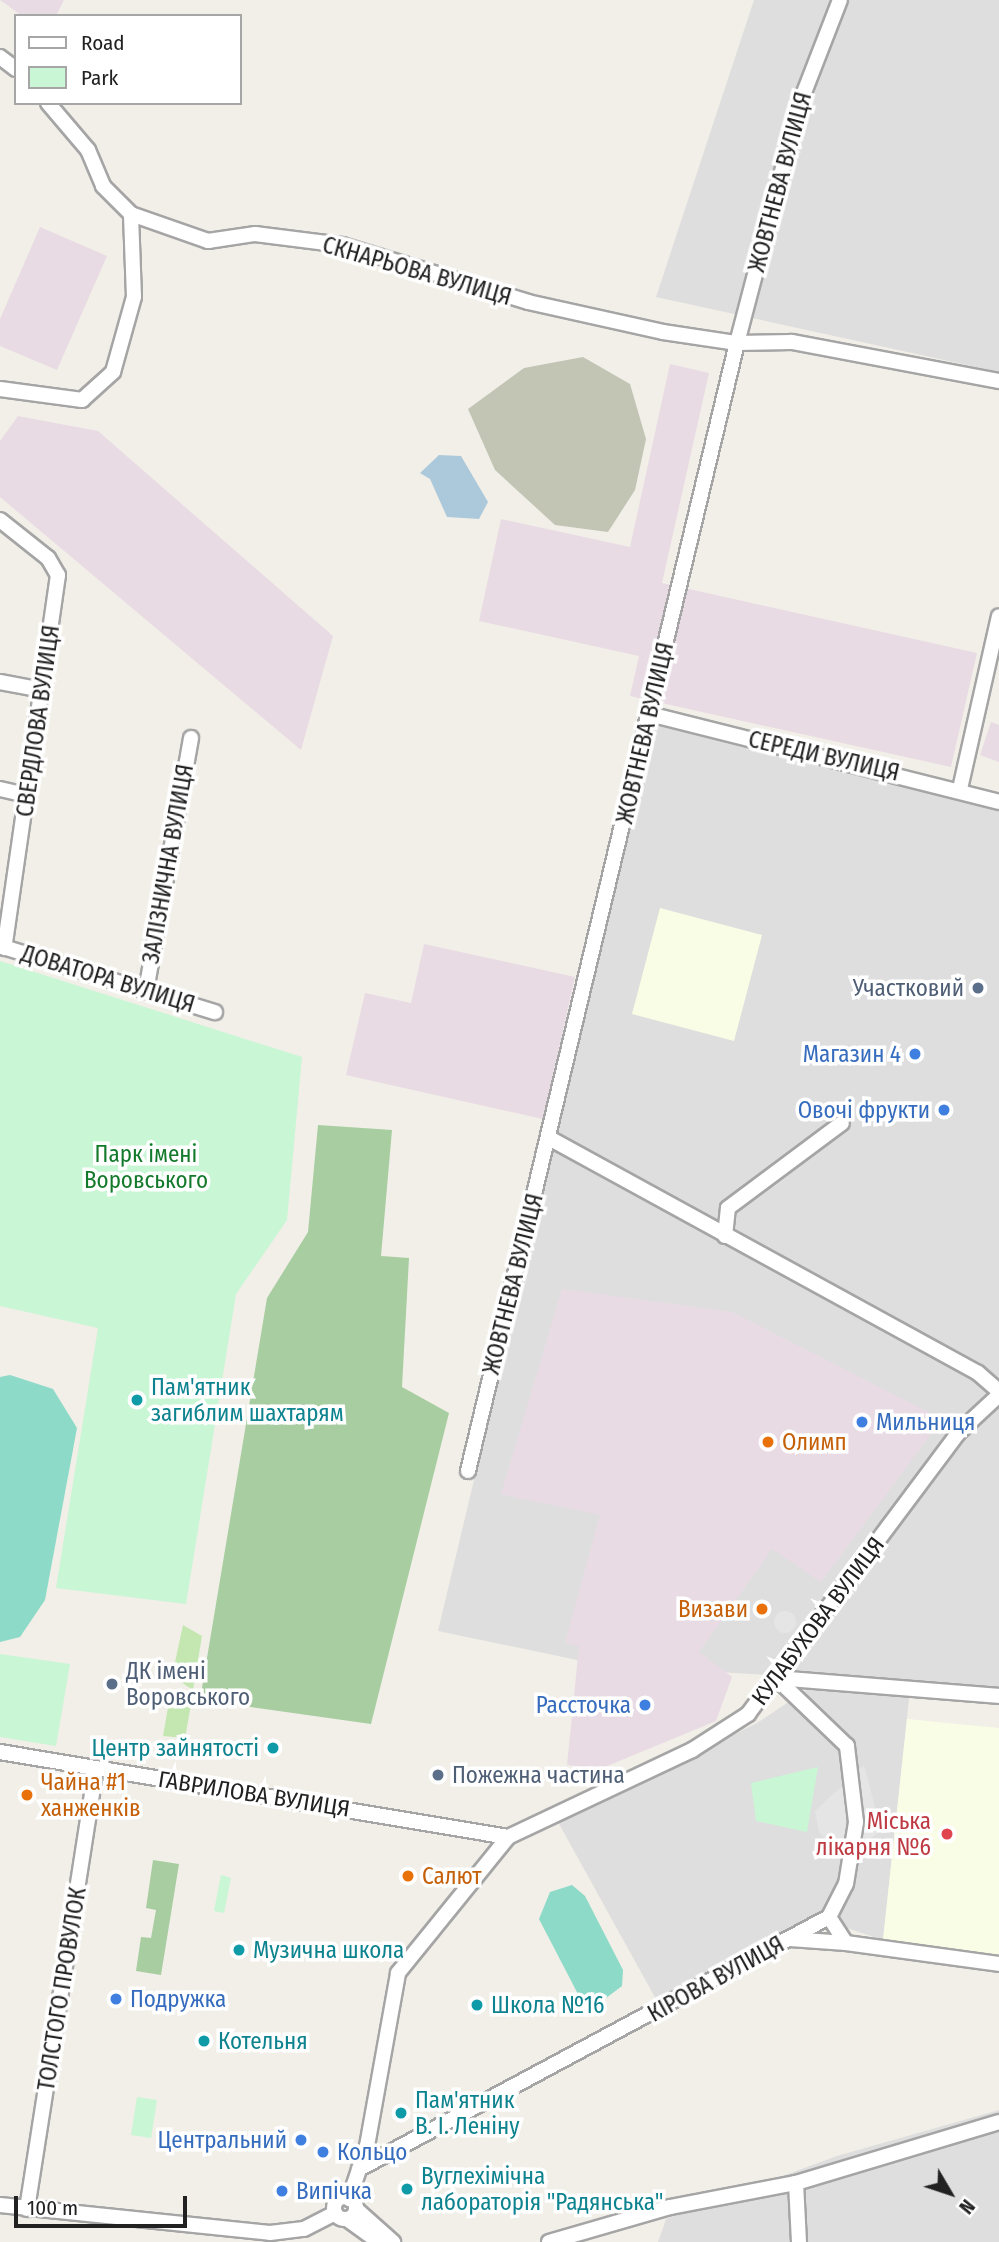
<!DOCTYPE html>
<meta charset="utf-8">
<style>
body{margin:0}
#map{position:relative;width:999px;height:2242px;overflow:hidden;background:#f1efe8;font-family:"Fira Sans Condensed",sans-serif}
div>[style]{position:absolute}
[style*='--x']{left:calc(var(--x)*1px);top:calc(var(--y)*1px);width:calc(var(--w)*1px);rotate:calc(var(--a)*1deg)}
.residential>*{inset:0;background:#dfdede}
.industrial>*{inset:0;background:#e9dbe4}
.education>*{inset:0;background:#fafde5}
.construction>*{inset:0;background:#c2c5b4}
.grass>*{inset:0;background:#c4e7b2}
.forest>*{inset:0;background:#a7cda0}
.park>*{inset:0;background:#c9f6d4}
.pitch>*{inset:0;background:#8cdac7}
.parking>*{inset:0;background:#e5e5e5}
.round{border-radius:50%}
.water>*{inset:0;background:#acc9db}
.roads{filter:drop-shadow(2px 0 #a5a5a5) drop-shadow(-2px 0 #a5a5a5) drop-shadow(0 2px #a5a5a5) drop-shadow(0 -2px #a5a5a5)}
.minor>*{height:14px;margin:-7px;padding:0 7px;transform-origin:7px;border-radius:7px;background:#fff}
.minor>.ring{margin:-7px;padding:0;box-sizing:content-box;background:none;border:14px solid #fff;border-radius:50%}
.dots>*{width:19px;height:19px;translate:-50% -50%;box-sizing:border-box;border:4px solid #fff;border-radius:50%}
span{translate:-50% -50%;white-space:nowrap;text-align:center;line-height:1.15;-webkit-text-stroke:7px #fff;paint-order:stroke}
.street-label{font-size:23px;color:#212121}
.service-label{font-size:23px;color:#4e5e75}
.right{translate:-100% -50%;text-align:right}
.left{translate:0 -50%;text-align:left}
.shop-label{font-size:23px;color:#366cbe}
.park-label{font-size:23px;color:#147a2b}
.culture-label{font-size:23px;color:#0d838f}
.food-label{font-size:23px;color:#c56008}
.health-label{font-size:23px;color:#be3a42}
.legend{position:absolute;left:14px;top:14px;width:228px;height:91px;box-sizing:border-box;background:#fff;border:2px solid #a6a6a6;margin:0;padding:9px 12px;list-style:none;font-size:21px;color:#212121}
.legend li{display:flex;align-items:center;gap:14px;height:35px}
.legend b{width:35px;border:2px solid #a6a6a6}
.north{position:absolute;left:915px;top:2158px;width:70px;height:70px;-webkit-text-stroke:5px #fff;paint-order:stroke;rotate:129deg;font-size:19px;font-weight:700;line-height:28px;text-align:center;color:#212121}
.north::after{content:'';display:block;margin:auto;width:24px;height:32px;background:#212121;clip-path:polygon(50% 0,100% 100%,50% 72%,0 100%)}
.scale{position:absolute;left:14px;top:2196px;width:173px;height:32px;box-sizing:border-box;border:4px solid #212121;border-top:0;padding-left:9px;font-size:21px;line-height:24px;white-space:nowrap;color:#212121;-webkit-text-stroke:5px #fff;paint-order:stroke}
</style>
<div id="map">
<div class="residential">
<div style="clip-path:polygon(754px 0,999px 0,999px 372px,656px 297px)"></div>
<div style="clip-path:polygon(654px 725px,964px 798px,999px 795px,999px 1699px,919px 1684px,601px 1665px,438px 1631px)"></div>
<div style="clip-path:polygon(820px 1681px,910px 1690px,883px 1940px,811px 1916px,657px 2001px,558px 1822px,757px 1723px)"></div>
<div style="clip-path:polygon(999px 2110px,999px 2242px,658px 2242px,666px 2219px,837px 2156px)"></div>
</div>
<div class="industrial">
<div style="clip-path:polygon(0 0,64px 0,56px 16px,22px 16px)"></div>
<div style="clip-path:polygon(40px 227px,107px 256px,57px 370px,0 346px,0 319px)"></div>
<div style="clip-path:polygon(670px 364px,709px 373px,662px 583px,977px 653px,951px 767px,630px 696px,639px 656px,479px 621px,501px 519px,630px 547px)"></div>
<div style="clip-path:polygon(18px 416px,98px 431px,333px 636px,301px 750px,0 497px,0 441px)"></div>
<div style="clip-path:polygon(991px 722px,999px 725px,999px 762px,980px 755px)"></div>
<div style="clip-path:polygon(424px 944px,575px 977px,543px 1119px,346px 1075px,365px 993px,411px 1003px)"></div>
<div style="clip-path:polygon(562px 1289px,732px 1312px,942px 1419px,821px 1582px,772px 1549px,699px 1652px,732px 1677px,716px 1721px,600px 1769px,567px 1765px,579px 1646px,565px 1643px,600px 1515px,501px 1494px)"></div>
</div>
<div class="education">
<div style="clip-path:polygon(660px 908px,762px 935px,734px 1041px,632px 1014px)"></div>
<div style="clip-path:polygon(907px 1719px,999px 1728px,999px 1955px,883px 1940px)"></div>
</div>
<div class="construction">
<div style="clip-path:polygon(583px 357px,630px 384px,646px 439px,635px 490px,608px 532px,555px 525px,495px 470px,468px 409px,524px 368px)"></div>
</div>
<div class="grass">
<div style="clip-path:polygon(183px 1625px,202px 1636px,193px 1690px,172px 1676px)"></div>
<div style="clip-path:polygon(170px 1696px,192px 1699px,185px 1738px,163px 1736px)"></div>
</div>
<div class="forest">
<div style="clip-path:polygon(318px 1125px,392px 1130px,381px 1256px,409px 1258px,402px 1387px,449px 1413px,371px 1724px,200px 1700px,267px 1298px,308px 1232px)"></div>
<div style="clip-path:polygon(153px 1860px,179px 1864px,161px 1975px,136px 1971px,141px 1937px,151px 1938px,156px 1910px,146px 1908px)"></div>
</div>
<div class="park">
<div style="clip-path:polygon(0 961px,302px 1057px,287px 1220px,236px 1294px,186px 1604px,56px 1588px,98px 1328px,0 1306px)"></div>
<div style="clip-path:polygon(0 1654px,70px 1664px,56px 1746px,0 1737px)"></div>
<div style="clip-path:polygon(818px 1767px,807px 1832px,756px 1821px,751px 1783px)"></div>
<div style="clip-path:polygon(221px 1875px,231px 1878px,224px 1913px,214px 1911px)"></div>
<div style="clip-path:polygon(137px 2097px,157px 2100px,151px 2138px,131px 2135px)"></div>
</div>
<div class="pitch">
<div style="clip-path:polygon(10px 1375px,53px 1389px,77px 1428px,45px 1600px,20px 1637px,0 1642px,0 1377px)"></div>
<div style="clip-path:polygon(572px 1885px,585px 1896px,623px 1970px,622px 1986px,598px 2004px,579px 1996px,539px 1919px,550px 1892px)"></div>
</div>
<div class="parking">
<div class="round" style="left:774px;top:1611px;width:22px;height:22px"></div>
<div style="clip-path:polygon(864px 1765px,881px 1830px,844px 1860px,819px 1832px,815px 1811px)"></div>
</div>
<div class="water">
<div style="clip-path:polygon(439px 455px,461px 456px,488px 502px,479px 519px,447px 517px,430px 479px,420px 473px)"></div>
</div>
<div class="roads">
<div class="minor">
<div style="--x:0;--y:57;--w:20;--a:37"></div>
<div style="--x:48;--y:103;--w:62;--a:49.6"></div>
<div style="--x:88;--y:150;--w:39;--a:67"></div>
<div style="--x:103;--y:186;--w:40;--a:45"></div>
<div style="--x:0;--y:389;--w:83;--a:7.6"></div>
<div style="--x:82;--y:400;--w:42;--a:-42.1"></div>
<div style="--x:113;--y:372;--w:78;--a:-74.4"></div>
<div style="--x:134;--y:297;--w:83;--a:-92.1"></div>
<div style="--x:131;--y:214;--w:82;--a:19.3"></div>
<div style="--x:208;--y:241;--w:48;--a:-8.5"></div>
<div style="--x:255;--y:234;--w:88;--a:7.2"></div>
<div style="--x:342;--y:245;--w:195;--a:17"></div>
<div style="--x:528;--y:302;--w:138;--a:12.5"></div>
<div style="--x:663;--y:332;--w:75;--a:8.5"></div>
<div style="--x:737;--y:343;--w:55;--a:-1"></div>
<div style="--x:792;--y:342;--w:211;--a:10.7"></div>
<div style="--x:0;--y:520;--w:61;--a:38.4"></div>
<div style="--x:48;--y:558;--w:20;--a:60"></div>
<div style="--x:58;--y:575;--w:377;--a:98.2"></div>
<div style="--x:0;--y:682;--w:44;--a:10.5"></div>
<div style="--x:649;--y:714;--w:361;--a:14.1"></div>
<div style="--x:0;--y:789;--w:28;--a:13"></div>
<div style="--x:960;--y:789;--w:177;--a:-77.3"></div>
<div style="--x:0;--y:946;--w:225;--a:17.1"></div>
<div style="--x:146;--y:991;--w:257;--a:-79.9"></div>
<div style="--x:549;--y:1138;--w:489;--a:28.7"></div>
<div style="--x:978;--y:1373;--w:28;--a:41"></div>
<div style="--x:725;--y:1236;--w:28;--a:-84"></div>
<div style="--x:728;--y:1208;--w:142;--a:-36.7"></div>
<div style="--x:468;--y:1471;--w:1160;--a:-76.59"></div>
<div style="--x:737;--y:343;--w:248;--a:-75.3"></div>
<div style="--x:800;--y:103;--w:110;--a:-68.8"></div>
<div style="--x:777;--y:1678;--w:223;--a:4.6"></div>
<div style="--x:0;--y:1752;--w:515;--a:9.5"></div>
<div style="--x:829;--y:1917;--w:31;--a:57"></div>
<div style="--x:846;--y:1943;--w:154;--a:7.8"></div>
<div style="--x:790;--y:1939;--w:56;--a:4.1"></div>
<div style="--x:359;--y:2169;--w:533;--a:-28.2"></div>
<div style="--x:829;--y:1917;--w:37;--a:-63"></div>
<div style="--x:846;--y:1884;--w:63;--a:-80.8"></div>
<div style="--x:856;--y:1822;--w:77;--a:-96.8"></div>
<div style="--x:847;--y:1746;--w:100;--a:-136.2"></div>
<div style="--x:796;--y:2183;--w:59;--a:87.1"></div>
<div class="ring" style="left:334px;top:2197px;width:8px;height:8px"></div>
<div style="--x:349;--y:2199;--w:56;--a:-71.2"></div>
<div style="--x:367;--y:2146;--w:176;--a:-79.8"></div>
<div style="--x:398;--y:1973;--w:175;--a:-51"></div>
<div style="--x:508;--y:1837;--w:204;--a:-25.3"></div>
<div style="--x:692;--y:1750;--w:67;--a:-32.7"></div>
<div style="--x:748;--y:1714;--w:351;--a:-53.2"></div>
<div style="--x:958;--y:1433;--w:56;--a:-42.8"></div>
<div style="--x:0;--y:2205;--w:271;--a:5.9"></div>
<div style="--x:270;--y:2233;--w:34;--a:-7"></div>
<div style="--x:304;--y:2229;--w:35;--a:-27"></div>
<div style="--x:27;--y:2209;--w:445;--a:-81.1"></div>
<div style="--x:356;--y:2209;--w:50;--a:41.7"></div>
<div style="--x:347;--y:2219;--w:39;--a:36"></div>
<div style="--x:549;--y:2242;--w:126;--a:-16.1"></div>
<div style="--x:670;--y:2207;--w:128;--a:-10.8"></div>
<div style="--x:796;--y:2183;--w:212;--a:-16.7"></div>
</div>
</div>
<div class="dots">
<div style="left:978px;top:988px;background:#5c6f8a"></div>
<div style="left:915px;top:1054px;background:#3f7fe0"></div>
<div style="left:944px;top:1110px;background:#3f7fe0"></div>
<div style="left:137px;top:1400px;background:#0f9aa8"></div>
<div style="left:862px;top:1422px;background:#3f7fe0"></div>
<div style="left:768px;top:1442px;background:#e8710a"></div>
<div style="left:762px;top:1609px;background:#e8710a"></div>
<div style="left:112px;top:1684px;background:#5c6f8a"></div>
<div style="left:645px;top:1705px;background:#3f7fe0"></div>
<div style="left:273px;top:1748px;background:#0f9aa8"></div>
<div style="left:438px;top:1775px;background:#5c6f8a"></div>
<div style="left:27px;top:1795px;background:#e8710a"></div>
<div style="left:947px;top:1834px;background:#e0444e"></div>
<div style="left:408px;top:1876px;background:#e8710a"></div>
<div style="left:239px;top:1950px;background:#0f9aa8"></div>
<div style="left:116px;top:1999px;background:#3f7fe0"></div>
<div style="left:477px;top:2005px;background:#0f9aa8"></div>
<div style="left:204px;top:2041px;background:#0f9aa8"></div>
<div style="left:401px;top:2113px;background:#0f9aa8"></div>
<div style="left:301px;top:2140px;background:#3f7fe0"></div>
<div style="left:323px;top:2152px;background:#3f7fe0"></div>
<div style="left:407px;top:2189px;background:#0f9aa8"></div>
<div style="left:282px;top:2191px;background:#3f7fe0"></div>
</div>
<div class="street-label">
<span style="left:780px;top:182px;rotate:-75deg">ЖОВТНЕВА ВУЛИЦЯ</span>
<span style="left:417px;top:271px;rotate:16deg">СКНАРЬОВА ВУЛИЦЯ</span>
<span style="left:38px;top:721px;rotate:-82deg">СВЕРДЛОВА ВУЛИЦЯ</span>
<span style="left:645px;top:733px;rotate:-77deg">ЖОВТНЕВА ВУЛИЦЯ</span>
<span style="left:824px;top:756px;rotate:13deg">СЕРЕДИ ВУЛИЦЯ</span>
<span style="left:168px;top:864px;rotate:-80deg">ЗАЛІЗНИЧНА ВУЛИЦЯ</span>
<span style="left:108px;top:979px;rotate:17deg">ДОВАТОРА ВУЛИЦЯ</span>
<span style="left:513px;top:1284px;rotate:-76deg">ЖОВТНЕВА ВУЛИЦЯ</span>
<span style="left:818px;top:1621px;rotate:-53deg">КУЛАБУХОВА ВУЛИЦЯ</span>
<span style="left:254px;top:1794px;rotate:9deg">ГАВРИЛОВА ВУЛИЦЯ</span>
<span style="left:716px;top:1979px;rotate:-29deg">КІРОВА ВУЛИЦЯ</span>
<span style="left:62px;top:1989px;rotate:-81deg">ТОЛСТОГО ПРОВУЛОК</span>
</div>
<div class="service-label">
<span class="right" style="left:964px;top:988px">Участковий</span>
<span class="left" style="left:126px;top:1684px">ДК імені<br>Воровського</span>
<span class="left" style="left:452px;top:1775px">Пожежна частина</span>
</div>
<div class="shop-label">
<span class="right" style="left:901px;top:1054px">Магазин 4</span>
<span class="right" style="left:930px;top:1110px">Овочі фрукти</span>
<span class="left" style="left:876px;top:1422px">Мильниця</span>
<span class="right" style="left:631px;top:1705px">Рассточка</span>
<span class="left" style="left:130px;top:1999px">Подружка</span>
<span class="right" style="left:287px;top:2140px">Центральний</span>
<span class="left" style="left:337px;top:2152px">Кольцо</span>
<span class="left" style="left:296px;top:2191px">Випічка</span>
</div>
<div class="park-label">
<span style="left:146px;top:1167px">Парк імені<br>Воровського</span>
</div>
<div class="culture-label">
<span class="left" style="left:151px;top:1400px">Пам'ятник<br>загиблим шахтарям</span>
<span class="right" style="left:259px;top:1748px">Центр зайнятості</span>
<span class="left" style="left:253px;top:1950px">Музична школа</span>
<span class="left" style="left:491px;top:2005px">Школа №16</span>
<span class="left" style="left:218px;top:2041px">Котельня</span>
<span class="left" style="left:415px;top:2113px">Пам'ятник<br>В. І. Леніну</span>
<span class="left" style="left:421px;top:2189px">Вуглехімічна<br>лабораторія "Радянська"</span>
</div>
<div class="food-label">
<span class="left" style="left:782px;top:1442px">Олимп</span>
<span class="right" style="left:748px;top:1609px">Визави</span>
<span class="left" style="left:41px;top:1795px">Чайна #1<br>ханженків</span>
<span class="left" style="left:422px;top:1876px">Салют</span>
</div>
<div class="health-label">
<span class="right" style="left:931px;top:1834px">Міська<br>лікарня №6</span>
</div>
<ul class="legend">
<li><b style="height:9px;background:#fff"></b>Road</li>
<li><b style="height:19px;background:#c9f6d4"></b>Park</li>
</ul>
<div class="north">N</div>
<div class="scale">100 m</div>
</div>
